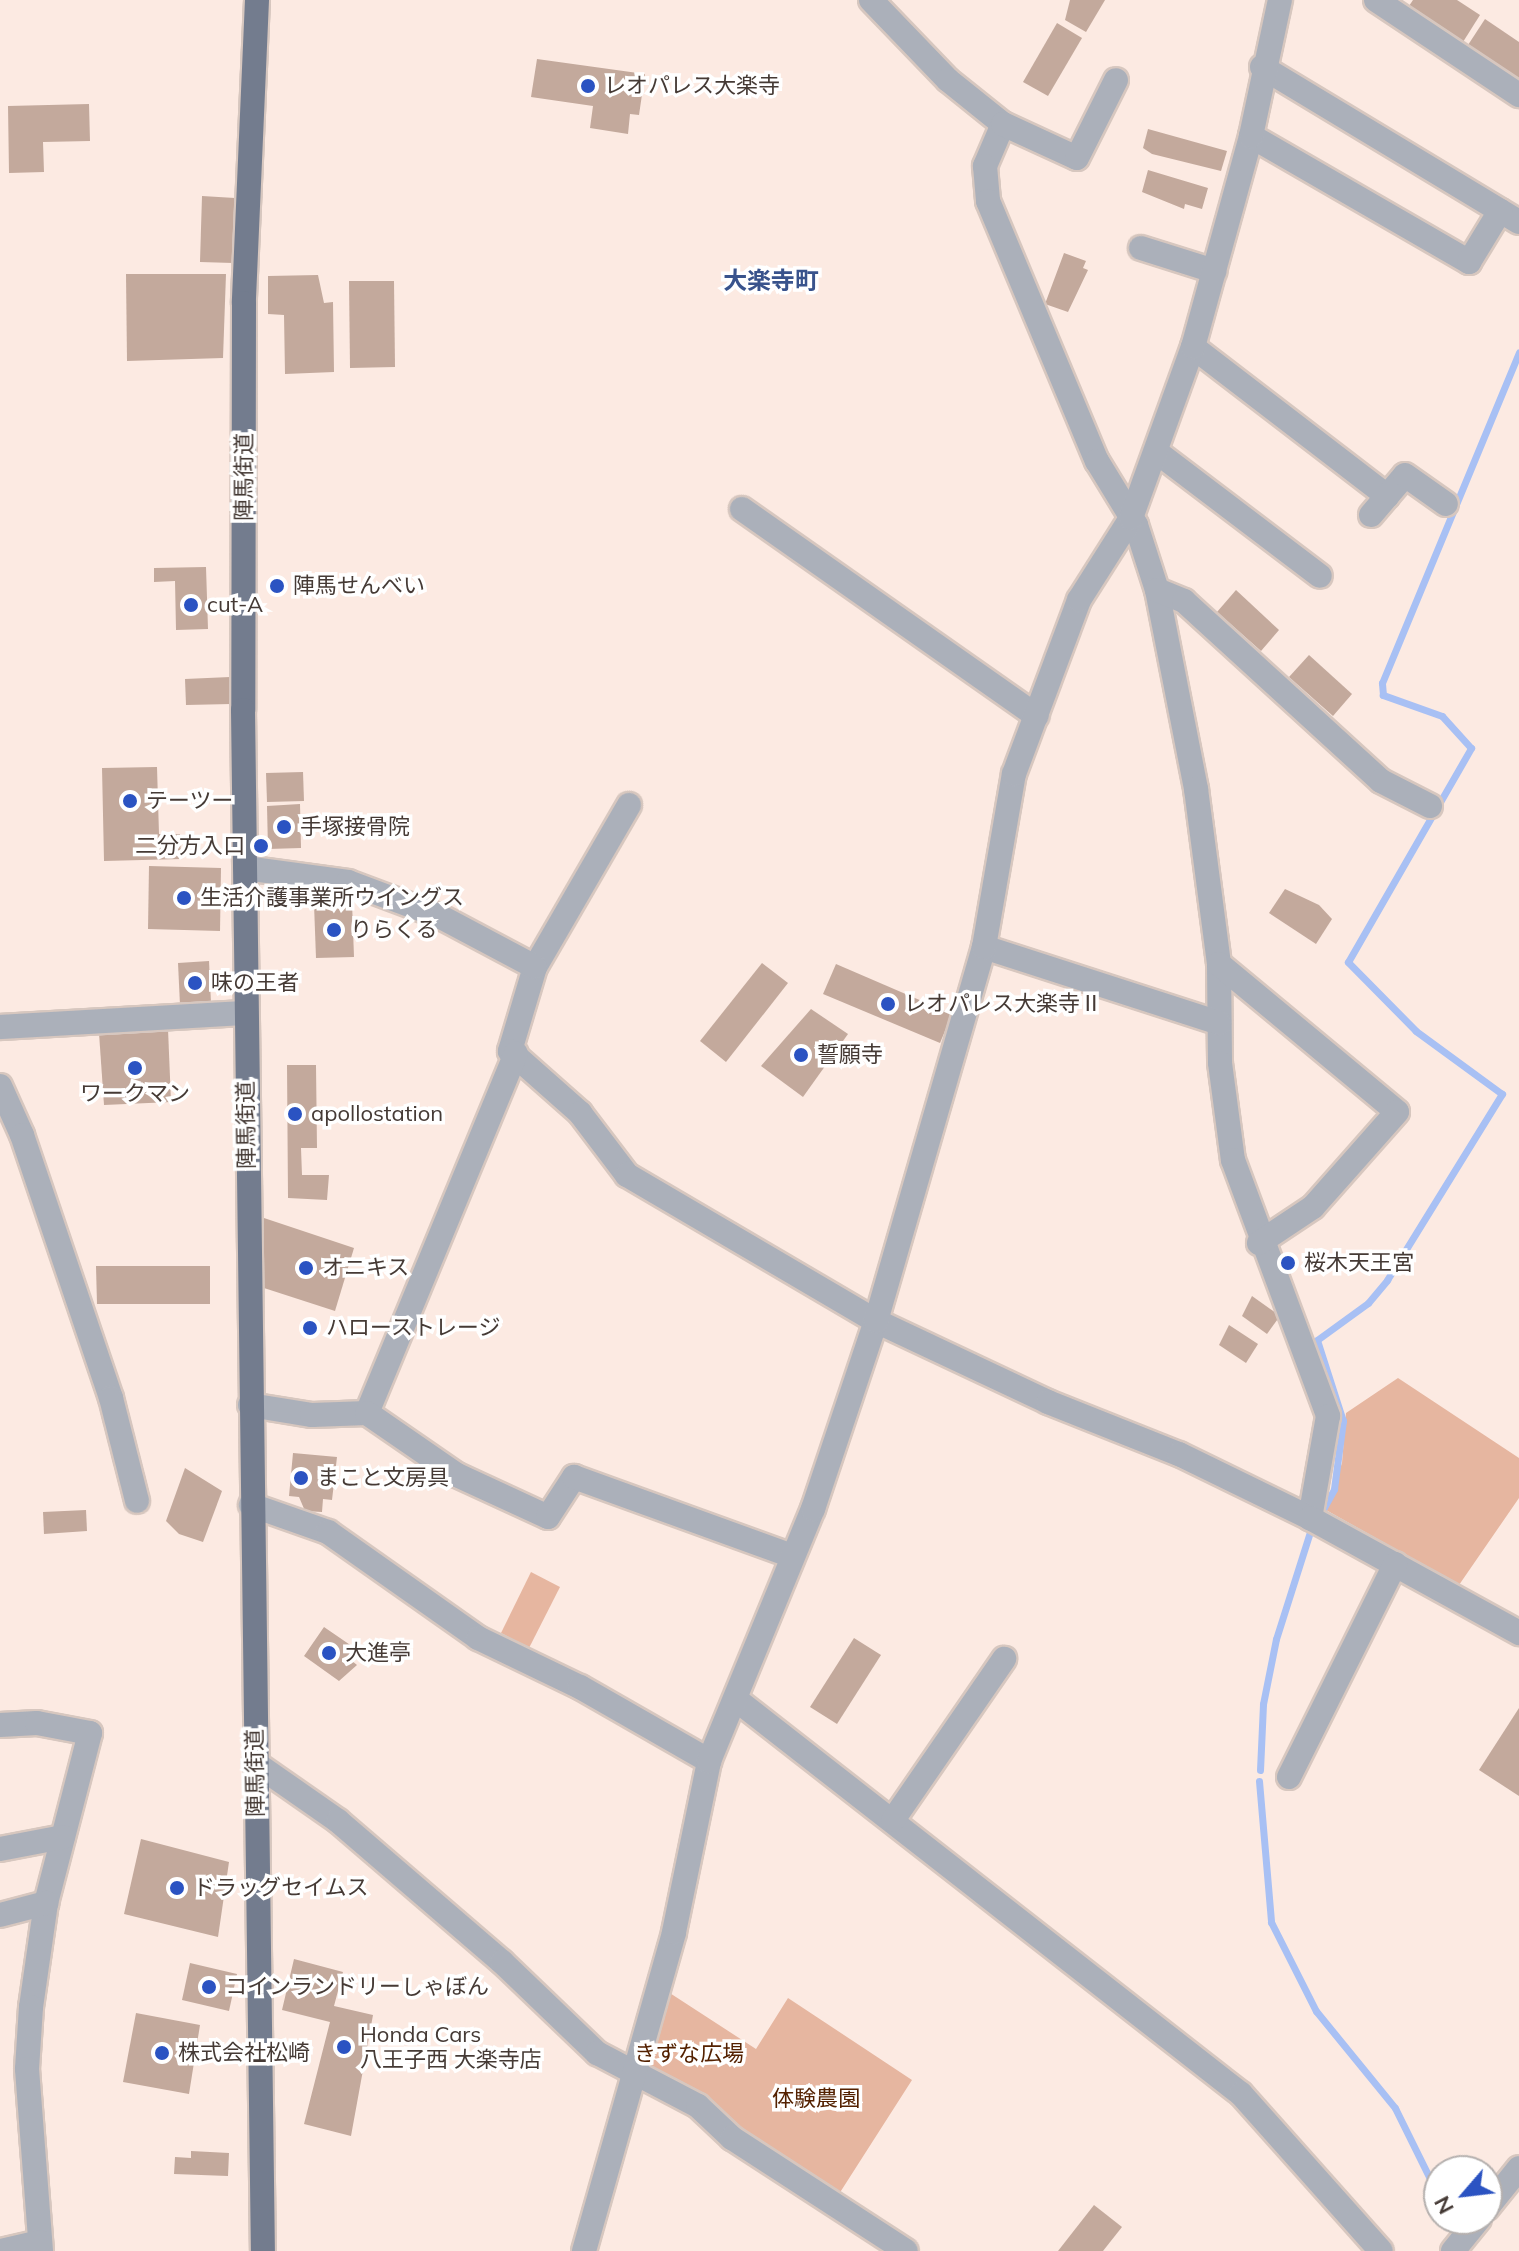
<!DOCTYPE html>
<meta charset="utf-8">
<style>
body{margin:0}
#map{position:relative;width:1519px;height:2251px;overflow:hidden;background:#fceae2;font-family:Mulish,"Noto Sans JP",sans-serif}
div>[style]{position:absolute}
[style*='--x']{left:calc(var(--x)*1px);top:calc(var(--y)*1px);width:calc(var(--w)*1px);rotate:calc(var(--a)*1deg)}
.green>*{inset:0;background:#e6b6a0}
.stream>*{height:7px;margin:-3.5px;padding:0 3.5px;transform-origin:3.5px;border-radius:3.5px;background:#a8c0f4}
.building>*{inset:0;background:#c3a99c}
.roads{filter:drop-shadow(2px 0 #d7c7bf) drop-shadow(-2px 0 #d7c7bf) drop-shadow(0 2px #d7c7bf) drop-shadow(0 -2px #d7c7bf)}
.minor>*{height:24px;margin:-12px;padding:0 12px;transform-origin:12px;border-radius:12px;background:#abb0ba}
.major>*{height:24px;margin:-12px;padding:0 12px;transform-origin:12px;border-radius:12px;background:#737c8e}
.dots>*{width:22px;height:22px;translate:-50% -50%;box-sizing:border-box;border:4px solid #fff;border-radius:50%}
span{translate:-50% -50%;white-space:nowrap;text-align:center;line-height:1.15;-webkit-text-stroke:7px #fff;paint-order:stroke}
.poi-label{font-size:22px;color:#453a35}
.left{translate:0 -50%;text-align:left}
.right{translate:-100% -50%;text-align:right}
.street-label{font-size:22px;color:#453a35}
.park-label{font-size:22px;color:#542101}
.neighbourhood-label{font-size:24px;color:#39538c;font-weight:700}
.north{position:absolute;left:1423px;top:2155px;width:80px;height:80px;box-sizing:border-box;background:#fff;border:2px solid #b5b0ae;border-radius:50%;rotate:242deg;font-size:22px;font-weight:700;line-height:32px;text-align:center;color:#453a35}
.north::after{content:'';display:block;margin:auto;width:28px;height:36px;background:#2b53c2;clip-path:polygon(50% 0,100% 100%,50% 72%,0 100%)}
</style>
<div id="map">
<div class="green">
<div style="clip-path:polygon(1398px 1378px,1519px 1458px,1519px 1498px,1459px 1585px,1326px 1510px,1342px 1463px,1346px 1413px)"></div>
<div style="clip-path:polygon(531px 1572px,560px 1587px,529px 1648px,501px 1633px)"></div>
<div style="clip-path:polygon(659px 1986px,756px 2049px,788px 1998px,912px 2080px,839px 2194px,636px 2070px)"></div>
</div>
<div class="stream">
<div style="--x:1322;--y:1511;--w:25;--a:-61"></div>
<div style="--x:1334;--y:1489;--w:69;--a:-82.5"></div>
<div style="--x:1343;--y:1421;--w:85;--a:-107.8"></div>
<div style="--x:1317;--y:1340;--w:63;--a:-36"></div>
<div style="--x:1368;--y:1303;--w:30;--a:-50"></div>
<div style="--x:1387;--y:1280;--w:219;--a:-58.3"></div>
<div style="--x:1502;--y:1094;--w:107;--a:-143.8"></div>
<div style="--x:1416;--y:1031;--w:97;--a:-134.6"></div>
<div style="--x:1348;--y:962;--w:247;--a:-60.1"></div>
<div style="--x:1471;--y:748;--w:43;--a:-132.2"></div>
<div style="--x:1442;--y:716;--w:63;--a:-160.4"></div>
<div style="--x:1383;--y:695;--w:12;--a:-95"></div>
<div style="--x:1382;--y:683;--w:358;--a:-67.5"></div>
<div style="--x:1260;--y:1770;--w:66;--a:-87.4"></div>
<div style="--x:1263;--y:1704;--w:66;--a:-78.7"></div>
<div style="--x:1276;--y:1639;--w:112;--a:-72.4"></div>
<div style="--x:1259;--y:1781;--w:142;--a:85.1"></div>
<div style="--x:1271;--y:1922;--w:100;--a:63.2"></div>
<div style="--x:1316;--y:2011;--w:125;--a:50.8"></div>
<div style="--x:1395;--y:2108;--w:99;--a:63.7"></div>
</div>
<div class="building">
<div style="clip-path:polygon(1070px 0,1105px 0,1086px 32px,1065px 20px)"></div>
<div style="clip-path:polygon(1413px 0,1457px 0,1480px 15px,1463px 42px,1409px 6px)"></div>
<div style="clip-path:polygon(1485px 19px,1519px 42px,1519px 81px,1468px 45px)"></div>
<div style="clip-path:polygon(1057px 23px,1082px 38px,1048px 96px,1023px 82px)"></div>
<div style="clip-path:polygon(537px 59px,645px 74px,639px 115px,630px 114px,628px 134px,590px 128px,593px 106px,531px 97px)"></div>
<div style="clip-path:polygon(89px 104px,90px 141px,43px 142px,44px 172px,9px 173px,8px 106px)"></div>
<div style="clip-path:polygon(1148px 129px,1227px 151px,1221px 171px,1152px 154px,1143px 148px)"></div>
<div style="clip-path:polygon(1148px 170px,1208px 188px,1202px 209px,1185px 204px,1184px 209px,1142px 192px)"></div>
<div style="clip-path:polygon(202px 196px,235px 198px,233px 263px,200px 262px)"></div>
<div style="clip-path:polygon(1064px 253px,1086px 261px,1083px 268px,1088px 270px,1068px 312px,1045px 304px)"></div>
<div style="clip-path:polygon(126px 274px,226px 274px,223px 358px,127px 361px)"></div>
<div style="clip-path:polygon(318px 275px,324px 303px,333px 302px,334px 372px,285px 374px,284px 315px,268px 314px,268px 276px)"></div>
<div style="clip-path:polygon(349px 281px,394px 281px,395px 367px,350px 368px)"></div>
<div style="clip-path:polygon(206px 567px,208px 629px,176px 630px,175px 581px,154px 582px,154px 568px)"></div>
<div style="clip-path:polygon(1236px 590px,1279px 630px,1261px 651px,1217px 612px)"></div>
<div style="clip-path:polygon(1309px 655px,1352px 694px,1333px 716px,1289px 677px)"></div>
<div style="clip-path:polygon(230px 677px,231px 704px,186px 705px,185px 679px)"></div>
<div style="clip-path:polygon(157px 767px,159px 834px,180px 834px,181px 859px,104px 861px,102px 768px)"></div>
<div style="clip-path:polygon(303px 772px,304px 801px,267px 802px,266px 773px)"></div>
<div style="clip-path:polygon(300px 804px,301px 848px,268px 849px,267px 806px)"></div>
<div style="clip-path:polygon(149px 866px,221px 868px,220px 931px,148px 929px)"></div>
<div style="clip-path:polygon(1285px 889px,1319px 905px,1332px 919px,1316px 944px,1269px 913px)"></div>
<div style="clip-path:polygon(352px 902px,354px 957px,316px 958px,314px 904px)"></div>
<div style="clip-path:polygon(209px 961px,211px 1003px,180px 1005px,178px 963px)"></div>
<div style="clip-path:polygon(762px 963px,788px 983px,726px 1062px,700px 1041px)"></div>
<div style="clip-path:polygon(836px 964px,952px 1014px,940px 1043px,823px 994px)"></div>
<div style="clip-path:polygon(811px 1009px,848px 1034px,803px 1097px,761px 1066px)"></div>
<div style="clip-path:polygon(168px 1029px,171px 1102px,104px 1105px,99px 1033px)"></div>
<div style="clip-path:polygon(287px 1065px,316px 1065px,317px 1148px,301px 1148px,302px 1175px,329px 1175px,327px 1200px,288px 1198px)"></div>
<div style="clip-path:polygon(264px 1218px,354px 1248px,335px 1311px,264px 1288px)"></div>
<div style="clip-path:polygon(96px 1266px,210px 1266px,210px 1304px,97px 1304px)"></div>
<div style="clip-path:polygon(1252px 1296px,1280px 1316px,1267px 1334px,1242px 1316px)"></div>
<div style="clip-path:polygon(1229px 1325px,1258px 1344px,1246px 1363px,1219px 1345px)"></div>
<div style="clip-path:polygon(293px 1453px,337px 1457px,332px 1500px,323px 1499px,322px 1512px,305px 1511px,299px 1497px,289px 1496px)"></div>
<div style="clip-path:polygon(185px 1468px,222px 1491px,203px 1542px,179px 1534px,166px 1521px)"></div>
<div style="clip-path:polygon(86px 1510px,87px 1531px,44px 1534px,43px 1512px)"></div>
<div style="clip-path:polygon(324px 1627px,359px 1651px,352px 1661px,357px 1665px,339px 1681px,304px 1656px)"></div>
<div style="clip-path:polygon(854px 1638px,881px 1655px,837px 1724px,810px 1707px)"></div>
<div style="clip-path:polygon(1519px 1708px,1519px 1796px,1479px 1770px)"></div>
<div style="clip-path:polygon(141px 1839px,229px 1862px,218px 1937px,124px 1914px)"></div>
<div style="clip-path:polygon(294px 1959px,343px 1972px,334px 2006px,373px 2015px,351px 2136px,304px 2124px,330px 2022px,282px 2010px)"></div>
<div style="clip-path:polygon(190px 1963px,237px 1974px,229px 2011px,182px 2000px)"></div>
<div style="clip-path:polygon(136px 2013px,200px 2025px,189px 2094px,123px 2082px)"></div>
<div style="clip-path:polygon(191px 2151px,229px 2153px,228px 2176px,174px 2174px,175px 2157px,191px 2158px)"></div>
<div style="clip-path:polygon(1094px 2205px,1122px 2227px,1103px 2251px,1058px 2251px)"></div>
</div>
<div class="roads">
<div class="minor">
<div style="--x:871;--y:0;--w:111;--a:46.1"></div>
<div style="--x:948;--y:80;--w:70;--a:38.7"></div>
<div style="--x:1003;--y:124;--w:46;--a:113.2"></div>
<div style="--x:985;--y:166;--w:35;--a:85"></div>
<div style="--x:988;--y:201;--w:282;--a:67.3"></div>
<div style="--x:1097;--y:461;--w:75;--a:58.6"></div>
<div style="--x:1136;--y:525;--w:68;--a:72.1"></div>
<div style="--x:1157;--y:590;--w:203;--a:78.9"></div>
<div style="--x:1196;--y:789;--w:177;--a:82.5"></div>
<div style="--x:1219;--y:964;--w:99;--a:89.4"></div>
<div style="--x:1220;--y:1063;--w:98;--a:82.4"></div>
<div style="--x:1233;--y:1160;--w:273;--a:69.6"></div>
<div style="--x:1328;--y:1416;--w:104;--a:100"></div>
<div style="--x:1376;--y:0;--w:172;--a:33.6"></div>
<div style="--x:1262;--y:67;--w:300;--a:31.1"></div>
<div style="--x:1003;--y:124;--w:81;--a:24.7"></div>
<div style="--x:1077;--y:158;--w:87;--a:-63.4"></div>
<div style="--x:1251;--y:136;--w:252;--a:30"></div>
<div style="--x:1469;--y:262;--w:60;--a:-58.7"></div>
<div style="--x:1141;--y:248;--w:77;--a:17.5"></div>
<div style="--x:1193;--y:347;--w:245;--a:37.5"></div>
<div style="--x:1158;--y:453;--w:203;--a:37.2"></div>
<div style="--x:742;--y:509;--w:360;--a:35.1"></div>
<div style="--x:1371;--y:515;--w:52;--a:-49.6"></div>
<div style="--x:1405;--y:475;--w:50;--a:35.3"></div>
<div style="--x:1157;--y:590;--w:29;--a:22"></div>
<div style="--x:1184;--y:601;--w:267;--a:42.4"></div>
<div style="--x:1381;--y:781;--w:55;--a:27"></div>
<div style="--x:629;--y:805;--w:187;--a:120.1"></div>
<div style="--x:535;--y:967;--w:88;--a:106.6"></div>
<div style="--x:510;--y:1051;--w:94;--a:41.5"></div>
<div style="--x:580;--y:1113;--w:78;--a:52.8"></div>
<div style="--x:627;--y:1175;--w:289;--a:30.4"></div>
<div style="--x:876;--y:1321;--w:190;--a:25.2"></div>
<div style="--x:1048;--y:1402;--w:141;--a:21.7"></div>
<div style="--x:1179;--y:1454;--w:146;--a:26"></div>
<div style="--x:1310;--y:1518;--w:239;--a:28.8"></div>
<div style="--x:245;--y:868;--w:104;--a:7.7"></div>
<div style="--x:348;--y:882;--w:99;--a:20.6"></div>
<div style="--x:441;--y:917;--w:106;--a:28"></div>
<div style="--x:984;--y:947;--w:247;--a:17.9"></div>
<div style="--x:1219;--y:964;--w:231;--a:39.7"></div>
<div style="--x:1397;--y:1112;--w:127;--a:131.5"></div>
<div style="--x:1313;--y:1207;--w:65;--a:146.3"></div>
<div style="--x:0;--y:1027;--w:245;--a:-3.3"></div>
<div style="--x:0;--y:1086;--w:54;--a:65.8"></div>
<div style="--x:22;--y:1135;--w:278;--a:71.3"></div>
<div style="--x:111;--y:1398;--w:106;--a:75.8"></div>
<div style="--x:250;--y:1405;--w:63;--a:9.2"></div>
<div style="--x:312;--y:1415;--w:55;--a:-2.1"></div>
<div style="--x:367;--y:1413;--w:389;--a:-67.5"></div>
<div style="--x:367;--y:1413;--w:109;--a:34.6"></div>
<div style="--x:457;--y:1475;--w:100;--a:24.8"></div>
<div style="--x:548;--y:1517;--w:48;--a:-57"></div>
<div style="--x:574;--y:1477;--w:232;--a:19.9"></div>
<div style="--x:251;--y:1505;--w:82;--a:19.3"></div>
<div style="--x:328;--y:1532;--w:184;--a:35.2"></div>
<div style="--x:478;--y:1638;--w:113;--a:25.7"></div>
<div style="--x:580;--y:1687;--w:149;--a:29.8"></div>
<div style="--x:738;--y:1701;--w:638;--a:38"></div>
<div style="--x:1241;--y:2094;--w:210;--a:48.3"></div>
<div style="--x:0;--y:1725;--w:37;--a:-3"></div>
<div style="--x:37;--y:1723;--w:54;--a:10.7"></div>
<div style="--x:90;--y:1733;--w:176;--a:104.5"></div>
<div style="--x:46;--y:1903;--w:105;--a:98.2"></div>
<div style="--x:31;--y:2007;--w:62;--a:93.7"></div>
<div style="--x:27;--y:2069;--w:183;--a:85.6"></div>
<div style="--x:255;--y:1763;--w:101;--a:34.9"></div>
<div style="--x:338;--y:1821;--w:216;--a:40.7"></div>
<div style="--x:502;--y:1962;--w:132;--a:43.8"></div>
<div style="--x:597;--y:2053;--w:114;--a:27.7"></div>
<div style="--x:698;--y:2106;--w:47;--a:43.3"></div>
<div style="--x:732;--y:2138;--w:207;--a:33"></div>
<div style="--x:1289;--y:1777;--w:238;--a:-63.5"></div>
<div style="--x:893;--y:1820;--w:196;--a:-55.4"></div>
<div style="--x:0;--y:1849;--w:64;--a:-10.8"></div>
<div style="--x:0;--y:1915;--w:48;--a:-14.6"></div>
<div style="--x:1487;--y:2208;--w:51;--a:-51.3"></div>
<div style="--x:1;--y:2251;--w:40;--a:-13"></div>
<div style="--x:584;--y:2251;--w:331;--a:-74.2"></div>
<div style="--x:674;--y:1932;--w:175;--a:-78.4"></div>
<div style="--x:709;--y:1761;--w:273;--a:-67.6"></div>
<div style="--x:813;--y:1509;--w:198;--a:-71.5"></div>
<div style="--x:876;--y:1321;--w:389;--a:-73.9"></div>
<div style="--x:984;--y:947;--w:176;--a:-80.2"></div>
<div style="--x:1014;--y:774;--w:186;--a:-69.5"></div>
<div style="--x:1079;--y:600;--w:97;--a:-57.6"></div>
<div style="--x:1131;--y:518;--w:182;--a:-70.1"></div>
<div style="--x:1193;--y:347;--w:219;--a:-74.6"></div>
<div style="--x:1251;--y:136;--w:139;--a:-78"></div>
<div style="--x:1453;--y:2251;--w:41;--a:-50.9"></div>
</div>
<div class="major">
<div style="--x:257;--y:0;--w:303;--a:92.5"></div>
<div style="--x:244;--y:303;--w:407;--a:90.1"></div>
<div style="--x:243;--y:710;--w:1541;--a:89.26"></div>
</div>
</div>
<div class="dots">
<div style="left:588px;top:86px;background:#2b53c2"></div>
<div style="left:277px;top:586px;background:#2b53c2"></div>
<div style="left:191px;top:605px;background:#2b53c2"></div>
<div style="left:130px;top:801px;background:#2b53c2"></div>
<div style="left:284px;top:827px;background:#2b53c2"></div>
<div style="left:261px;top:846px;background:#2b53c2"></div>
<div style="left:184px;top:898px;background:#2b53c2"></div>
<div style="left:334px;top:930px;background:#2b53c2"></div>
<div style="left:195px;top:983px;background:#2b53c2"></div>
<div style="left:888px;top:1004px;background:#2b53c2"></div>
<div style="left:801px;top:1055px;background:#2b53c2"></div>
<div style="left:135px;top:1068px;background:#2b53c2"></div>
<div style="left:295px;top:1114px;background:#2b53c2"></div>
<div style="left:1288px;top:1263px;background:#2b53c2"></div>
<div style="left:306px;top:1268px;background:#2b53c2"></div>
<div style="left:310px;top:1328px;background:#2b53c2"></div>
<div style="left:301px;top:1478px;background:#2b53c2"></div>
<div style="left:329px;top:1653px;background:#2b53c2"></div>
<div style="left:177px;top:1888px;background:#2b53c2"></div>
<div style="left:209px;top:1987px;background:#2b53c2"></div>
<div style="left:344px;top:2047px;background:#2b53c2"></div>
<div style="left:162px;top:2053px;background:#2b53c2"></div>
</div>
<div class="poi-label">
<span class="left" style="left:604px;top:86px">レオパレス大楽寺</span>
<span class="left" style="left:293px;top:586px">陣馬せんべい</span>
<span class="left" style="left:207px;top:605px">cut-A</span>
<span class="left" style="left:146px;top:801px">テーツー</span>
<span class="left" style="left:300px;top:827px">手塚接骨院</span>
<span class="right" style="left:245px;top:846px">二分方入口</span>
<span class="left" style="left:200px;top:898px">生活介護事業所ウイングス</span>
<span class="left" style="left:350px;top:930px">りらくる</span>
<span class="left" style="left:211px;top:983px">味の王者</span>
<span class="left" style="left:904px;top:1004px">レオパレス大楽寺Ⅱ</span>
<span class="left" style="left:817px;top:1055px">誓願寺</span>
<span style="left:135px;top:1094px">ワークマン</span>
<span class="left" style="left:311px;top:1114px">apollostation</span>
<span class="left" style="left:1304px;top:1263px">桜木天王宮</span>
<span class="left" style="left:322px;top:1268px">オニキス</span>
<span class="left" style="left:326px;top:1328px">ハローストレージ</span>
<span class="left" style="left:317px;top:1478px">まこと文房具</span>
<span class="left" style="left:345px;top:1653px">大進亭</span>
<span class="left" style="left:193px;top:1888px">ドラッグセイムス</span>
<span class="left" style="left:225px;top:1987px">コインランドリーしゃぼん</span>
<span class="left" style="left:360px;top:2047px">Honda Cars<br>八王子西 大楽寺店</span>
<span class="left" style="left:178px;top:2053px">株式会社松崎</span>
</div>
<div class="street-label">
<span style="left:244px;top:477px;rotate:-90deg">陣馬街道</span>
<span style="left:246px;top:1125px;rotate:-91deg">陣馬街道</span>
<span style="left:255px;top:1773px;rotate:-91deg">陣馬街道</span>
</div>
<div class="park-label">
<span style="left:689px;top:2054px">きずな広場</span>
<span style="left:816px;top:2099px">体験農園</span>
</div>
<div class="neighbourhood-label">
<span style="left:771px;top:281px">大楽寺町</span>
</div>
<div class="north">N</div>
</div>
